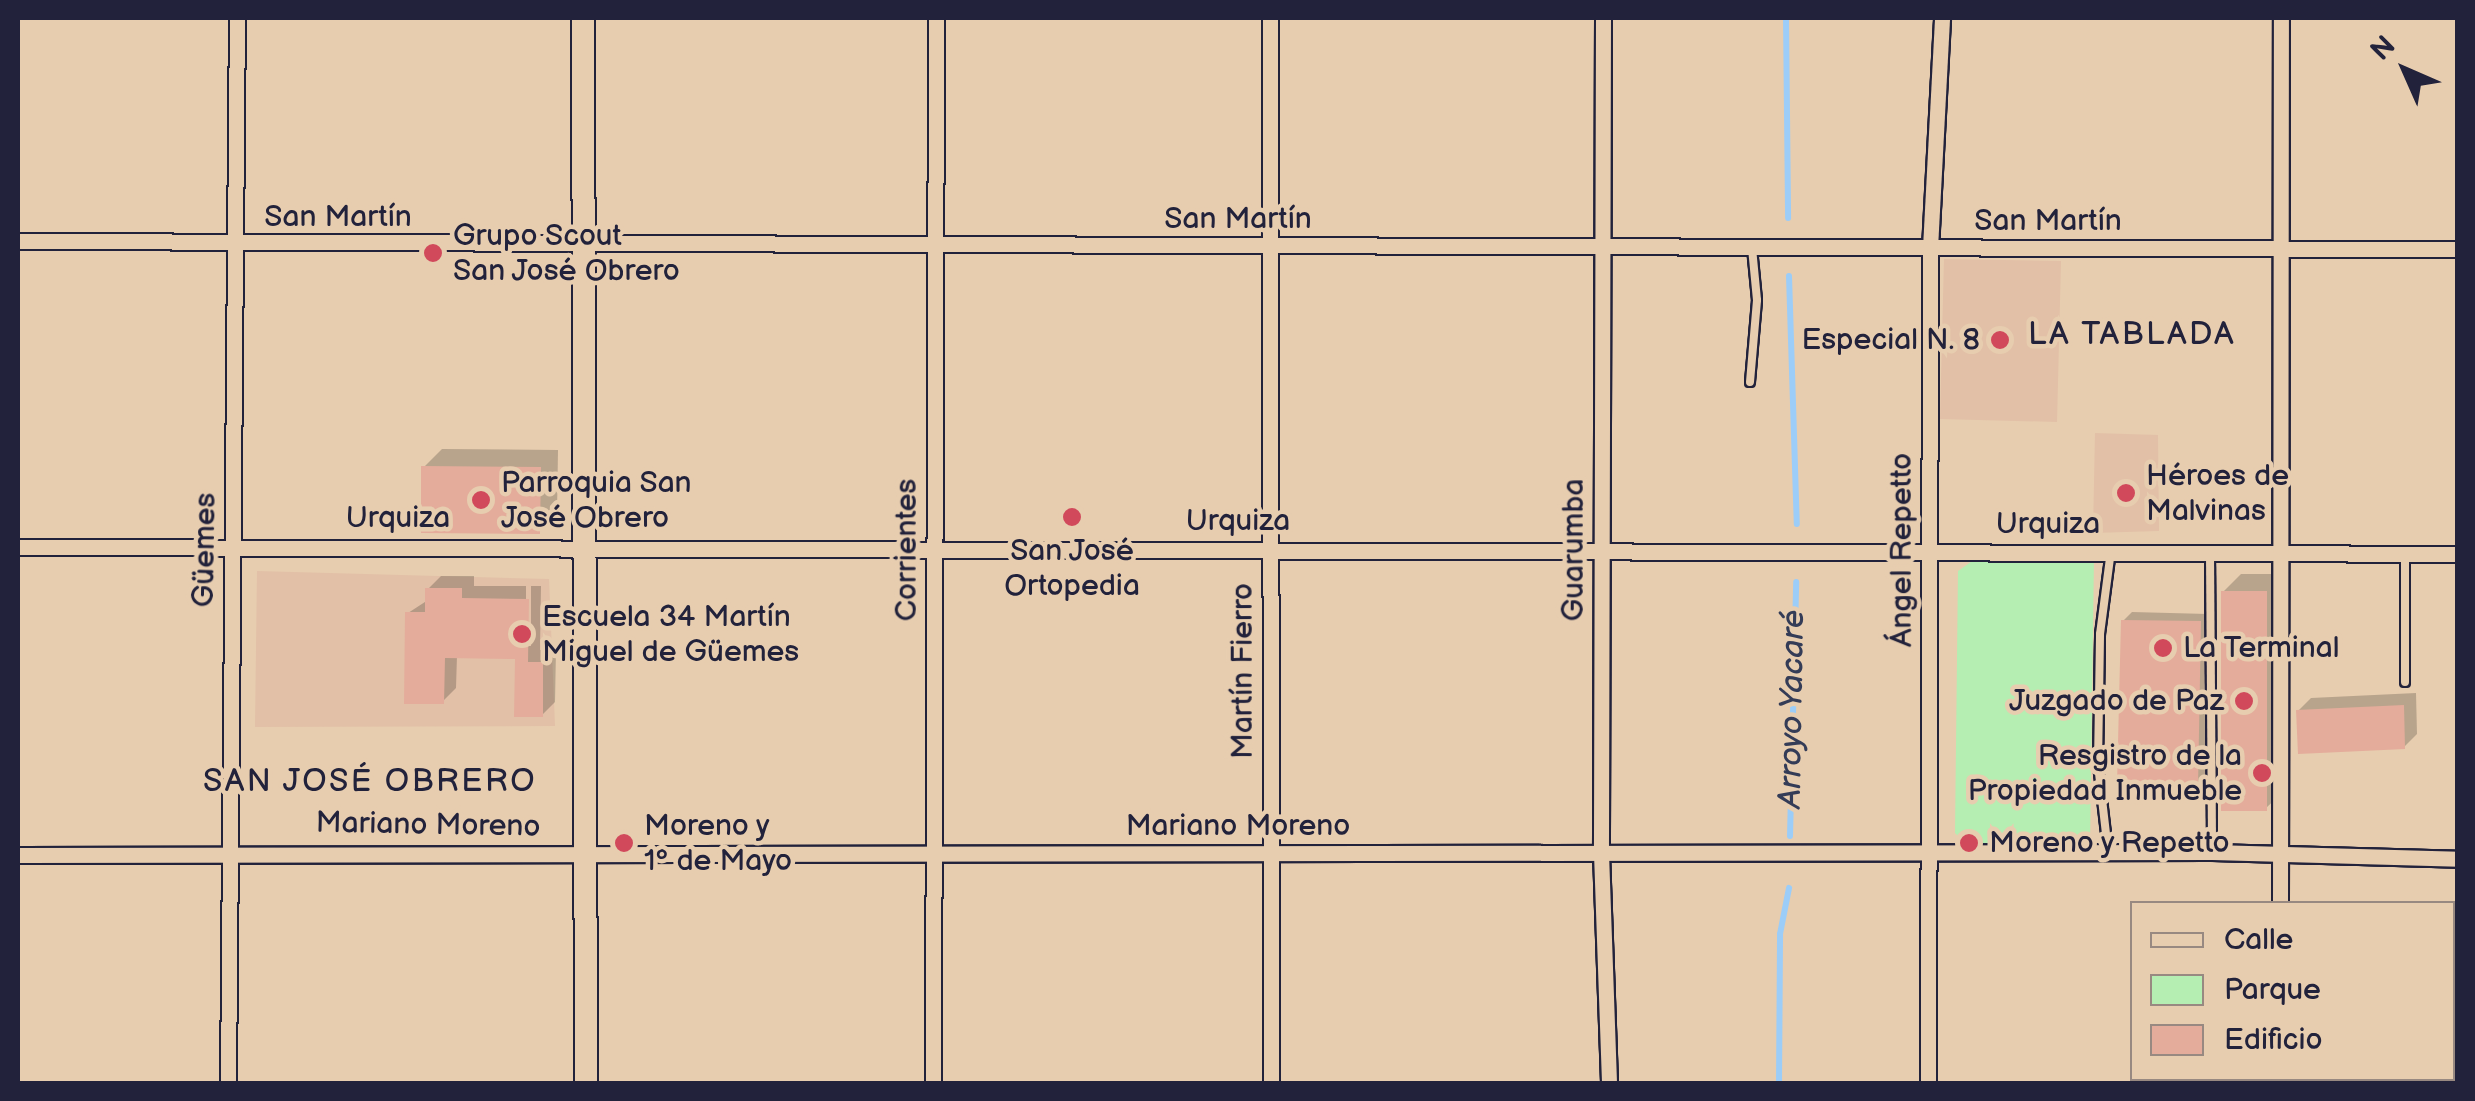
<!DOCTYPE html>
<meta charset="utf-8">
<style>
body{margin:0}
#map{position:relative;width:2475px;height:1101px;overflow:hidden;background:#e7cdaf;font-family:"Balsamiq Sans",sans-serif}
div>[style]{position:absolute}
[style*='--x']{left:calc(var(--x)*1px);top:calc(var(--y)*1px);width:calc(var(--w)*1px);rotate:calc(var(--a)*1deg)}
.built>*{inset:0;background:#e2c0a7}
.green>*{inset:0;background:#b5eeb2}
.shadow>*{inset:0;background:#0003}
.stream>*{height:6px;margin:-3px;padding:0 3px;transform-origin:3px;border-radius:3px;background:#9ccdf8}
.building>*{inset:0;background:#e4ac9b}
.roads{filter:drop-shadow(2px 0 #22223b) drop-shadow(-2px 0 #22223b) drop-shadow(0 2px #22223b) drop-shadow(0 -2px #22223b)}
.service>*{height:8px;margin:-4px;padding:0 4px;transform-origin:4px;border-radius:4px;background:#e7cdaf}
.minor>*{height:15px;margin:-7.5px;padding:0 7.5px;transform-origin:7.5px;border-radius:7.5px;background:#e7cdaf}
.secondary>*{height:22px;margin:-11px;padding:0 11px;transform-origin:11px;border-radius:11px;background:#e7cdaf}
.dots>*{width:28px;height:28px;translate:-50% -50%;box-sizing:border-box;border:5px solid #e7cdaf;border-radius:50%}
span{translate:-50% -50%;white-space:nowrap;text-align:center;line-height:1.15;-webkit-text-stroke:9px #e7cdaf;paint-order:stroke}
.street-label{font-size:30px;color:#22223b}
.poi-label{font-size:30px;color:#22223b}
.left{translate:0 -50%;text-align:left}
.right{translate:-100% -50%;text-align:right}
.neighbourhood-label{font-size:32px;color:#22223b;letter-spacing:2.5px}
.water-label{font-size:32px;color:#343c57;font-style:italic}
.frame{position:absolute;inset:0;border:20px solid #22223b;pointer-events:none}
.legend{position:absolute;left:2130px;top:901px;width:325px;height:180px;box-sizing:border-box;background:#e7cdaf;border:2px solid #988981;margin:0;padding:12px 18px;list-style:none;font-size:30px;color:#22223b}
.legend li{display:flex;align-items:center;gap:20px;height:50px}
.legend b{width:50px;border:2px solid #988981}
.north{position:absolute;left:2355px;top:20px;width:100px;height:100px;-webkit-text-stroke:8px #e7cdaf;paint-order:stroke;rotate:315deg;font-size:28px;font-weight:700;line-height:40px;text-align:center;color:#22223b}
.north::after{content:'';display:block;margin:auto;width:35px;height:45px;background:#22223b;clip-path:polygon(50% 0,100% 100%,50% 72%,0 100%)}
</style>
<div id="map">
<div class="built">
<div style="clip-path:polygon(1944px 259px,2061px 261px,2057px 422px,1940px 419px)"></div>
<div style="clip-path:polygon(2095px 433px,2158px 435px,2159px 531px,2093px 533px)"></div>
<div style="clip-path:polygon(257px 571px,549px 579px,555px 726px,255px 727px)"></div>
</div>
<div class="green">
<div style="clip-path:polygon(1978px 557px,2094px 557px,2090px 846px,1967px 845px,1955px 833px,1958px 571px)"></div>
</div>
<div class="shadow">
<div style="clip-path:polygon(442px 449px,558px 450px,557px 514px,539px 531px,424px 467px)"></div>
<div style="clip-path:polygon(2241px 574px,2283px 574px,2284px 791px,2266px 808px,2223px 592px)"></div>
<div style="clip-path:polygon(441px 576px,474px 576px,474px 586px,526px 586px,526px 646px,531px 646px,531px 586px,541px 586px,540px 650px,556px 650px,555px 702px,542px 715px,518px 656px,457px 656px,456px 688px,443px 701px,408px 613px,428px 600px,428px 589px)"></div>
<div style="clip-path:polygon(2132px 612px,2208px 614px,2205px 776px,2196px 784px,2123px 621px)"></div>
<div style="clip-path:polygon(2416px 693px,2417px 734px,2404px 747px,2298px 711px,2311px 698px)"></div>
</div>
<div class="stream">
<div style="--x:1786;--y:18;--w:200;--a:89.4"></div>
<div style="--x:1789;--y:276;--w:248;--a:88.2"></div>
<div style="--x:1790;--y:836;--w:254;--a:-88.6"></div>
<div style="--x:1779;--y:1084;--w:150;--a:-89.6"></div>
<div style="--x:1780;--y:934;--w:47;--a:-78.9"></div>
</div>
<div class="building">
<div style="clip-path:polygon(421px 466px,541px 467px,540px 534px,421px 533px)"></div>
<div style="clip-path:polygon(425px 588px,462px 588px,462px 598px,529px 599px,528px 662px,543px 662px,543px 717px,514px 717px,515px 659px,445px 658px,444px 704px,404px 704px,405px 612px,425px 612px)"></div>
<div style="clip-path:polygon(2221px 591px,2267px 591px,2267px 811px,2221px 811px)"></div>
<div style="clip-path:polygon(2121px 620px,2201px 621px,2198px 787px,2117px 785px)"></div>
<div style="clip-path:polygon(2404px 705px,2405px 749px,2298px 754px,2296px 710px)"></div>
</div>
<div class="roads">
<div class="service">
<div style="--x:1750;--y:382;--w:82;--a:-85.1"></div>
<div style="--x:1757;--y:300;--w:52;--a:-95.5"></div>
<div style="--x:2210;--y:552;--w:300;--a:89.6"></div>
<div style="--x:2405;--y:682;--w:129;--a:-90"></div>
<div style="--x:2108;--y:851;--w:88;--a:-96.6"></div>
<div style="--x:2098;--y:764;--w:130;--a:-89.1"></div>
<div style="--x:2100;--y:634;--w:84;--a:-82.5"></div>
</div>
<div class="minor">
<div style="--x:1270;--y:18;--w:1066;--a:89.95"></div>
<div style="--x:1603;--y:18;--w:835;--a:90.14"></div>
<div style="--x:1601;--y:853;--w:231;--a:88"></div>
<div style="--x:18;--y:241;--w:2440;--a:0.19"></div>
<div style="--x:18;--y:547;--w:2440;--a:0.16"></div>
<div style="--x:18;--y:855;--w:2194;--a:-0.08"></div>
<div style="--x:2212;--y:852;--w:246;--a:1.6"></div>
<div style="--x:2280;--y:904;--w:886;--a:-89.94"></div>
<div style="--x:228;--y:1084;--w:1066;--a:-89.52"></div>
<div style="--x:933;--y:1084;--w:1066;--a:-89.84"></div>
<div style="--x:1928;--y:1084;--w:836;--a:-89.86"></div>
<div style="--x:1930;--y:248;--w:230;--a:-87"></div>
<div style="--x:2279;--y:1084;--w:6;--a:-90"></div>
</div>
<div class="secondary">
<div style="--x:583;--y:18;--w:1066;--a:89.84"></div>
</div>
</div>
<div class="dots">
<div style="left:433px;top:253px;background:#d1495b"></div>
<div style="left:2000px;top:340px;background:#d1495b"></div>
<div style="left:2126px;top:493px;background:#d1495b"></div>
<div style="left:481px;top:500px;background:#d1495b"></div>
<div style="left:1072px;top:517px;background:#d1495b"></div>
<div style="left:522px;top:634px;background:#d1495b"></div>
<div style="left:2163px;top:648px;background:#d1495b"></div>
<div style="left:2244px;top:701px;background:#d1495b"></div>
<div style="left:2262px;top:773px;background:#d1495b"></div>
<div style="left:624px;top:843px;background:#d1495b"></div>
<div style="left:1969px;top:843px;background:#d1495b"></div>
</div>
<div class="street-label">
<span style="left:338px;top:217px">San Martín</span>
<span style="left:1238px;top:219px">San Martín</span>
<span style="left:2048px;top:221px">San Martín</span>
<span style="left:398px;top:518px">Urquiza</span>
<span style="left:1238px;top:521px">Urquiza</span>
<span style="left:2048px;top:524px">Urquiza</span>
<span style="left:205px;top:550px;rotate:-89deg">Güemes</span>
<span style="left:907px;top:550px;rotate:-90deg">Corrientes</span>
<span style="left:1574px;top:550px;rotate:-90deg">Guarumba</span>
<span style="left:1902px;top:550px;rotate:-90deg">Ángel Repetto</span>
<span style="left:1243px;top:671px;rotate:-90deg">Martín Fierro</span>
<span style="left:428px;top:825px;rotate:1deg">Mariano Moreno</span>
<span style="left:1238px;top:826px">Mariano Moreno</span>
</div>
<div class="poi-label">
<span class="left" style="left:453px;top:253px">Grupo Scout<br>San José Obrero</span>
<span class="right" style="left:1980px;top:340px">Especial N. 8</span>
<span class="left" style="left:2146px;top:493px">Héroes de<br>Malvinas</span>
<span class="left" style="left:501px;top:500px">Parroquia San<br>José Obrero</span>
<span style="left:1072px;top:568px">San José<br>Ortopedia</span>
<span class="left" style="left:542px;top:634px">Escuela 34 Martín<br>Miguel de Güemes</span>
<span class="left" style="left:2183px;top:648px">La Terminal</span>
<span class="right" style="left:2224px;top:701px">Juzgado de Paz</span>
<span class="right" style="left:2242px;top:773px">Resgistro de la<br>Propiedad Inmueble</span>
<span class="left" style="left:644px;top:843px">Moreno y<br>1º de Mayo</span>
<span class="left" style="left:1989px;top:843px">Moreno y Repetto</span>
</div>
<div class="neighbourhood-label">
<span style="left:2132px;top:335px">LA TABLADA</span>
<span style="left:370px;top:782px">SAN JOSÉ OBRERO</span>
</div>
<div class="water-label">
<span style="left:1793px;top:709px;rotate:-89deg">Arroyo Yacaré</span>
</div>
<div class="frame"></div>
<ul class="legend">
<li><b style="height:12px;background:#e7cdaf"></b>Calle</li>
<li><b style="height:28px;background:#b5eeb2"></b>Parque</li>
<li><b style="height:28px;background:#e4ac9b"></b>Edificio</li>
</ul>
<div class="north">N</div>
</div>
